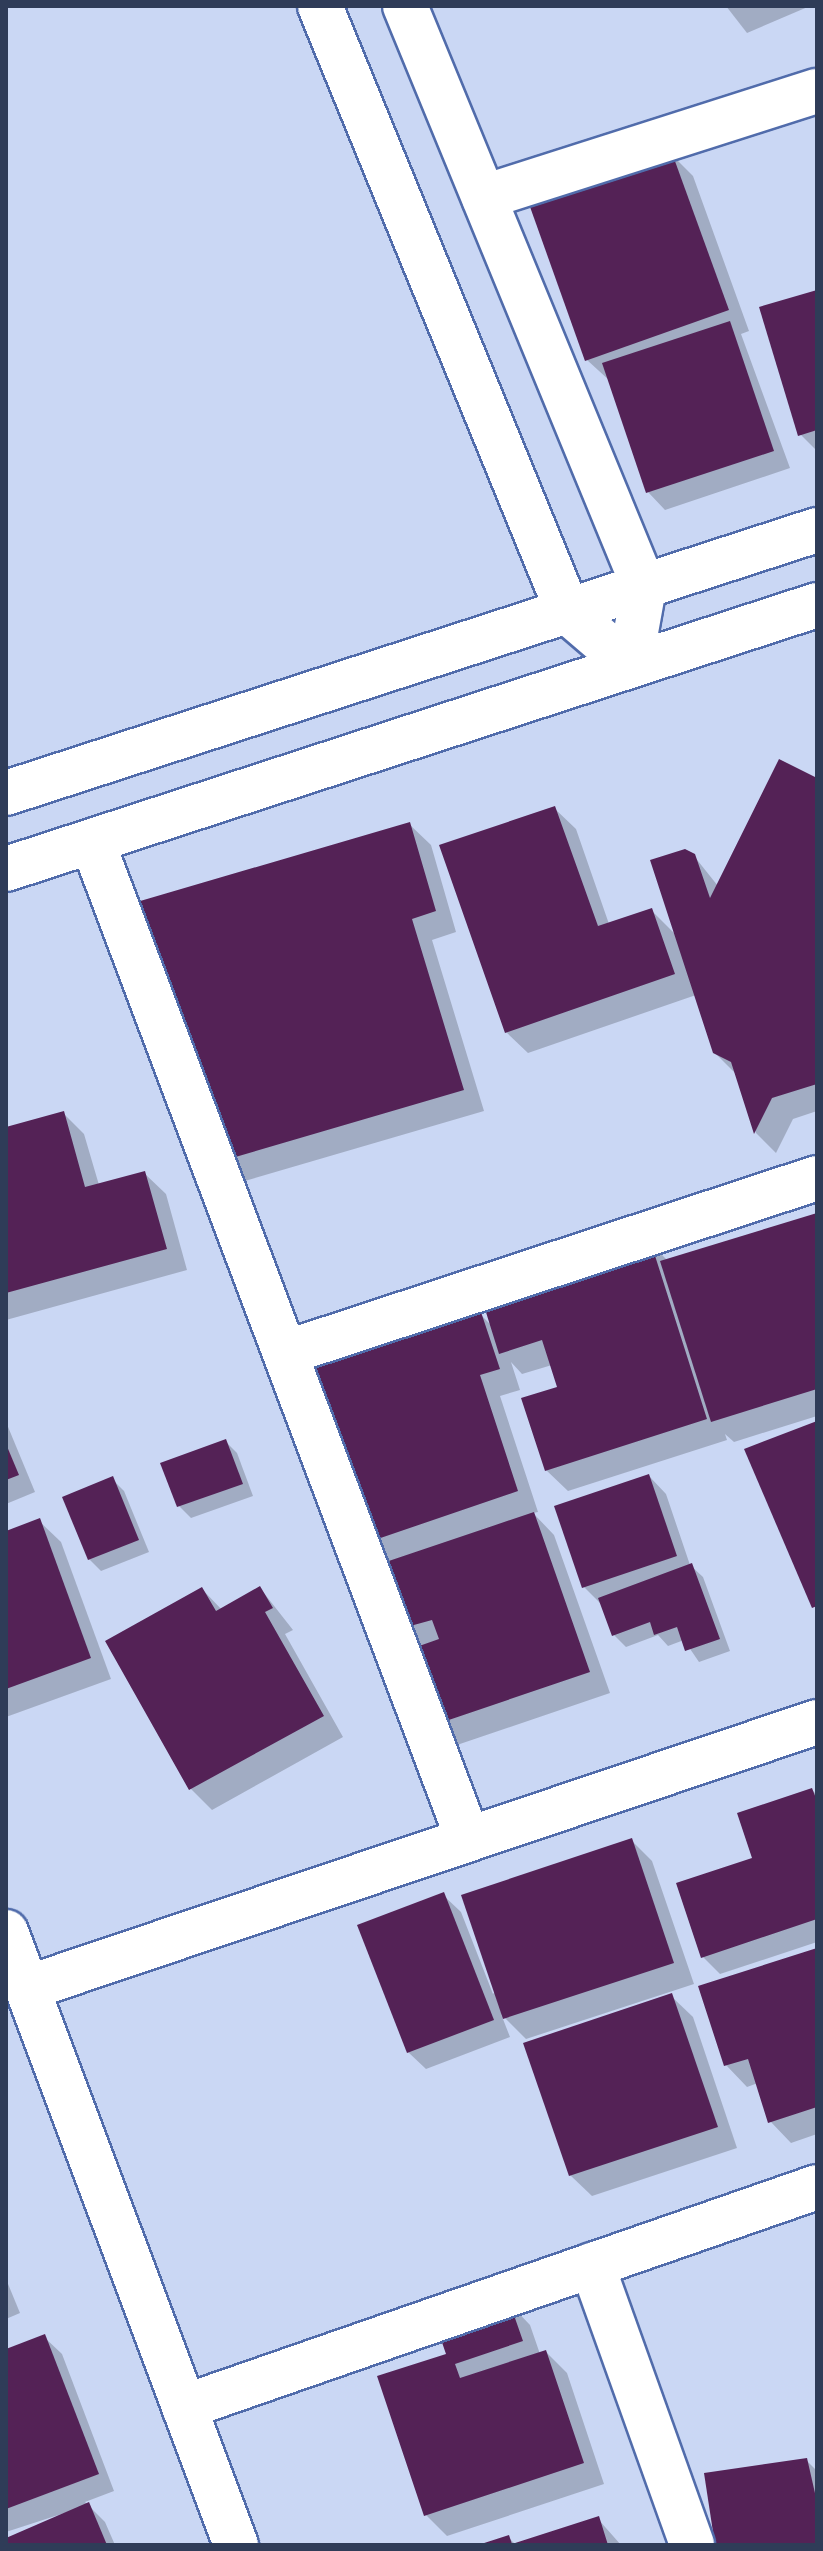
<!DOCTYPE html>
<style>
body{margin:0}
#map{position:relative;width:823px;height:2551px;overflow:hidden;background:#cad7f4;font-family:"Sofia Sans Condensed",sans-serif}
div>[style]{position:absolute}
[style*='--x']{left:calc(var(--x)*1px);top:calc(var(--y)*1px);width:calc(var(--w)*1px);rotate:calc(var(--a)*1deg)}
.shadow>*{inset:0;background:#0003}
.building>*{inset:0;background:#542256}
.roads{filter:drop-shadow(2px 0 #516cab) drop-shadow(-2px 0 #516cab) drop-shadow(0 2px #516cab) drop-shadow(0 -2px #516cab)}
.minor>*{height:44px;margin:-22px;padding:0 22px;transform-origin:22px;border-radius:22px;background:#fff}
span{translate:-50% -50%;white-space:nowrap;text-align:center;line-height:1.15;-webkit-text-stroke:8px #f8f8f8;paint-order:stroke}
.frame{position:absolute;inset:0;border:8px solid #2f3c58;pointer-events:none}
</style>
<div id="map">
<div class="shadow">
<div style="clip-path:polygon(726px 6px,810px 6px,747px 33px)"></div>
<div style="clip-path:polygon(672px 155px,693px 176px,749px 331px,741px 334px,790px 468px,665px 510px,648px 492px,610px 381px,587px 360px)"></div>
<div style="clip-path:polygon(817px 291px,817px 451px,800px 434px)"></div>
<div style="clip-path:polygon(817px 780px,817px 1111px,793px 1119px,776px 1153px,756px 1133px,737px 1075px,714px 1052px,696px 995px,528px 1053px,506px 1032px,554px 808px,576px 829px,609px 924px,651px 910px,676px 935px,694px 856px,718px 886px)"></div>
<div style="clip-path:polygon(409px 824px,431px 845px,456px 932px,432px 940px,484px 1111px,231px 1185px,210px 1164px)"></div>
<div style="clip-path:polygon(63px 1113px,84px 1134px,99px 1185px,144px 1173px,166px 1194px,187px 1270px,6px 1320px,6px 1129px)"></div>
<div style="clip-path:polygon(817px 1215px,817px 1416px,734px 1442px,725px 1434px,727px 1440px,568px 1491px,546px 1470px,559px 1388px,552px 1365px,522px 1374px,511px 1362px,520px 1390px,500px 1396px,538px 1512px,533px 1513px,554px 1535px,610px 1693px,454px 1746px,362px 1544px,434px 1311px,448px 1325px,481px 1315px,493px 1327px,649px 1242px,668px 1261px)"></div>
<div style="clip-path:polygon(6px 1422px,35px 1492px,6px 1504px)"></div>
<div style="clip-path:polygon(225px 1441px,237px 1453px,253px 1496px,191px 1518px,179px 1506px)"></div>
<div style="clip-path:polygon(649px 1476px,666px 1494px,690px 1565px,703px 1577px,730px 1651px,699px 1662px,684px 1640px,668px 1646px,658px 1635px,626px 1647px,614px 1635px,601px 1604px,584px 1587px)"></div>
<div style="clip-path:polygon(112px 1479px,124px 1491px,149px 1552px,101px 1571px,89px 1559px)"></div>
<div style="clip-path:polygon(39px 1521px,61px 1542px,111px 1679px,6px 1717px,6px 1533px)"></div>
<div style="clip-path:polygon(260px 1588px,293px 1630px,285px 1634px,343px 1737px,212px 1810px,191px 1789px,108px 1642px,202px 1589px,222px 1610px)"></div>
<div style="clip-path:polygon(812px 1790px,817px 1795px,817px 1942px,720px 1974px,703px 1957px,755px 1859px)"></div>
<div style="clip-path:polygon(631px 1840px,652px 1861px,694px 1984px,526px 2039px,501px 2014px,510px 2037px,426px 2069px,408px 2052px,443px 1895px,461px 1912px,493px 1994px)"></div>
<div style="clip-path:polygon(817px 1951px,817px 2134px,791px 2143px,770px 2121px,758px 2083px,747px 2087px,726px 2065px,701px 1987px)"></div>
<div style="clip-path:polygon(671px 1996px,693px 2017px,737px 2148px,592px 2196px,570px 2175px)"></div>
<div style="clip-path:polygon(6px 2279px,20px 2313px,6px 2319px)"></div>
<div style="clip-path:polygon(509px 2303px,530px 2325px,540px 2354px,546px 2352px,567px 2373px,604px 2484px,447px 2536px,426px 2515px,448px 2355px)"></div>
<div style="clip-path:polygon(44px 2337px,62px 2354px,114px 2491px,85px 2502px,105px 2522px,115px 2545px,6px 2545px,6px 2540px,86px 2506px,6px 2532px,6px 2351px)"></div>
<div style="clip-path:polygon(807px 2461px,817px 2471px,817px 2545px,717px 2545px)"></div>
<div style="clip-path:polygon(598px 2519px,621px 2545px,482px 2545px,508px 2537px,516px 2545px)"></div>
</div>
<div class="building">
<div style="clip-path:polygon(672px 153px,729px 310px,585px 361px,529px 204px)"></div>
<div style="clip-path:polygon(817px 290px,817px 430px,798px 436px,759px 307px)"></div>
<div style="clip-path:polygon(730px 321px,774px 451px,646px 493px,602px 363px)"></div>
<div style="clip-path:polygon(779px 759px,817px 778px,817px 1084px,772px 1098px,754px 1134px,731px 1062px,713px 1053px,650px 860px,685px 849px,695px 854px,710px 898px)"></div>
<div style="clip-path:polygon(555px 806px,598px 926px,652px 908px,675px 974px,505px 1033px,439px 845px)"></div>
<div style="clip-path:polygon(410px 822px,436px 911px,412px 919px,464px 1090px,208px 1165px,130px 904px)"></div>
<div style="clip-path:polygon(64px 1111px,85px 1187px,145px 1171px,167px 1249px,6px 1293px,6px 1127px)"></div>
<div style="clip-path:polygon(817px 1213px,817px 1389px,711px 1422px,660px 1261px)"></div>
<div style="clip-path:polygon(650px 1240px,707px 1419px,545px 1471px,521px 1398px,557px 1387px,542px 1340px,499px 1354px,480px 1293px)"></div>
<div style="clip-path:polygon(434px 1309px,440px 1326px,481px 1312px,500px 1369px,480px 1375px,518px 1491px,360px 1545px,295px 1354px)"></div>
<div style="clip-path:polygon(817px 1421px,817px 1606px,812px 1608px,744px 1449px)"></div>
<div style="clip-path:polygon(226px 1439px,243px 1484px,177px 1507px,160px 1463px)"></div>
<div style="clip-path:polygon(6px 1444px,19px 1475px,6px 1480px)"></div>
<div style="clip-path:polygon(649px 1474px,677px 1556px,582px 1588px,554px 1506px)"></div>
<div style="clip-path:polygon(113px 1476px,139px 1540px,88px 1560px,62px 1497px)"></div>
<div style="clip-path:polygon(534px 1512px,590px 1672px,431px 1726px,405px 1651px,439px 1639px,432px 1620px,392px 1631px,368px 1568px)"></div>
<div style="clip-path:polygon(40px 1518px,91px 1658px,6px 1689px,6px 1531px)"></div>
<div style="clip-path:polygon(692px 1563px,720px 1639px,685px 1651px,677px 1627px,654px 1635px,650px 1622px,612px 1636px,598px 1598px)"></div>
<div style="clip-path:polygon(260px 1586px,273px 1608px,265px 1612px,324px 1716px,189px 1790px,105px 1641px,202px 1587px,216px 1611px)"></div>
<div style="clip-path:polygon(812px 1788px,817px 1801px,817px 1919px,701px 1958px,676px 1883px,752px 1858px,737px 1813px)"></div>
<div style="clip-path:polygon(632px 1838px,674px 1963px,503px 2019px,461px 1895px)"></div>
<div style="clip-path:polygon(444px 1892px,494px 2020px,407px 2053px,357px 1925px)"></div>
<div style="clip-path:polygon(817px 1948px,817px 2107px,768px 2123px,748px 2059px,724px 2066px,698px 1986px)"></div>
<div style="clip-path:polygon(672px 1993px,718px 2127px,569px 2176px,523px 2043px)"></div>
<div style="clip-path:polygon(509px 2301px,523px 2341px,455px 2364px,460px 2378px,546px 2350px,584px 2463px,424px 2516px,377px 2376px,446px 2354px,436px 2325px)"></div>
<div style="clip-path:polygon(45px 2334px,99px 2474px,6px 2509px,6px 2349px)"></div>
<div style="clip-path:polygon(807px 2458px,817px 2502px,817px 2545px,715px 2545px,704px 2473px)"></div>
<div style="clip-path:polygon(89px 2502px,107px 2545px,6px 2545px,6px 2538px)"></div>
<div style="clip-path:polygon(599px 2516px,608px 2545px,478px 2545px,509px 2535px,512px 2544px)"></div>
</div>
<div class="roads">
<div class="minor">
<div style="--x:320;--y:6;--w:655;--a:67.74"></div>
<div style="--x:568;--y:612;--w:82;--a:40.5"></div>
<div style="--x:630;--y:665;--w:79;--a:-79.8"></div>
<div style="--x:644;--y:587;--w:628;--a:-112.36"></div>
<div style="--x:484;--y:197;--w:349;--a:-17.7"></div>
<div style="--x:6;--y:793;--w:853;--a:-17.97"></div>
<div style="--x:92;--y:841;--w:1066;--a:69.36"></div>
<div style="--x:6;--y:869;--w:853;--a:-18.03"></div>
<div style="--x:285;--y:1353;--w:560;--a:-18.21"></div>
<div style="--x:6;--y:1932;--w:655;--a:69.43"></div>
<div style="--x:27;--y:1988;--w:834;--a:-18.61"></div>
<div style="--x:592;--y:2265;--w:297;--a:70.3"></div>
<div style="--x:184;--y:2407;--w:670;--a:-19.16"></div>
</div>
</div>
<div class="frame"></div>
</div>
